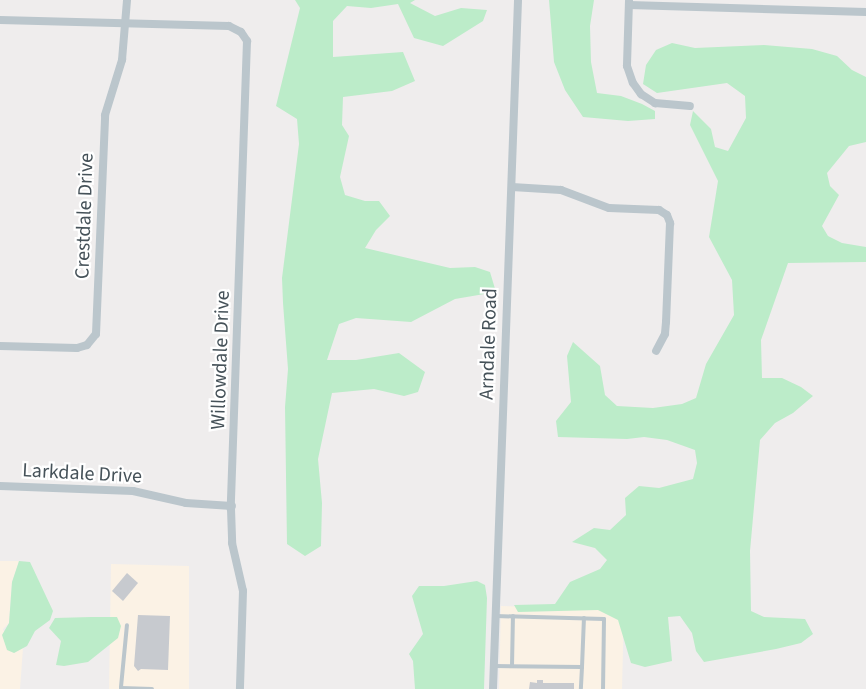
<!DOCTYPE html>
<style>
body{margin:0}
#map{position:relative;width:866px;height:689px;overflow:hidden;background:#efeded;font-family:"Source Sans 3",sans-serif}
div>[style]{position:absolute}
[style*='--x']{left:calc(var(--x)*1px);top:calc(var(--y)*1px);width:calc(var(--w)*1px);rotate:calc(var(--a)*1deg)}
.commercial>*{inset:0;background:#fbf2e5}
.green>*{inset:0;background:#bcecc9}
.building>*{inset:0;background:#c7cacf}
.service>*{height:4px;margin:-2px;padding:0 2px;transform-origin:2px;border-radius:2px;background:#bbc6cc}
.minor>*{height:8px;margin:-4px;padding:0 4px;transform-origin:4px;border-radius:4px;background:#bbc6cc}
span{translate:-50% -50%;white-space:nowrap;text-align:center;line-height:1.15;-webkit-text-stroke:4.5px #fff;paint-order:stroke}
.street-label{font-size:20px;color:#465259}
</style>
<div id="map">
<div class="commercial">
<div style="clip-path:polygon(0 561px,19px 561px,12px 582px,9px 623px,3px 629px,14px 653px,23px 648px,20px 689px,0 689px)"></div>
<div style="clip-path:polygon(111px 564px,189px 566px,189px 689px,109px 689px)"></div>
<div style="clip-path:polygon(501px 606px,624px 609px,622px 689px,499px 689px)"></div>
</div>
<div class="green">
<div style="clip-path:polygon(295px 0,415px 0,410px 3px,435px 16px,461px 8px,487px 10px,483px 21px,443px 46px,414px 38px,398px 4px,371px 8px,347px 6px,333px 21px,333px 57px,403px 52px,415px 81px,392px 91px,343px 97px,342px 125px,349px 136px,340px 177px,345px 195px,365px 201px,379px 201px,390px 216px,376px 230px,365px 248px,450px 268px,475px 267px,490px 272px,496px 292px,455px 299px,411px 322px,356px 318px,339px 324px,327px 360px,356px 360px,399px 353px,425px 372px,418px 392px,404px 396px,374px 389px,332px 393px,318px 459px,322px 503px,321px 546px,305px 556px,287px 544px,285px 407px,288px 369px,283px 303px,282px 278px,299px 144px,297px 119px,276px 106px,300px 8px)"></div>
<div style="clip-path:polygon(549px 0,594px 0,590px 26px,591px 62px,597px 93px,621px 96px,642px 104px,655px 111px,655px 119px,628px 121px,583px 117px,565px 90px,554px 62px)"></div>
<div style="clip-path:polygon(672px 43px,695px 48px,764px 45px,812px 49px,837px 56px,852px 70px,866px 77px,866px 142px,849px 146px,827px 173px,830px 186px,839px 195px,822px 226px,828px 236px,842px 243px,866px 247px,866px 262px,788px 263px,761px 340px,762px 378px,782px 378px,801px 387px,813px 396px,793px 413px,775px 423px,760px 440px,750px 551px,751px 611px,764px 617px,805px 619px,813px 634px,801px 643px,776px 649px,704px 662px,696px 651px,692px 633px,680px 616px,668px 617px,672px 661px,645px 667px,631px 663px,618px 620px,598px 610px,518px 612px,514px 605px,555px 604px,570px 582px,600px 569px,607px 560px,595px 548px,572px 542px,594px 528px,610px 530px,626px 515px,625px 498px,639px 486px,659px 488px,693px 479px,697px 463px,695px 450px,667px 440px,644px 437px,627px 439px,558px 437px,556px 421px,571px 402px,567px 356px,573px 342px,600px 366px,605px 395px,617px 406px,653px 408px,682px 404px,696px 398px,706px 364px,734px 315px,732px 280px,709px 237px,718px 181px,690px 125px,693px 111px,711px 129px,715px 147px,728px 151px,746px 118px,745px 96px,727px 83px,657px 93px,643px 84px,646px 65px,656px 50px)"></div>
<div style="clip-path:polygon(19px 561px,30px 562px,53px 611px,50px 620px,35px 631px,27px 646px,14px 653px,7px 650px,2px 635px,9px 623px,12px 582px)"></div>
<div style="clip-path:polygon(477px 581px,485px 585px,487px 598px,484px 689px,415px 689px,413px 661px,409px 654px,423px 634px,412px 596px,419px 586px,444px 586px)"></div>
<div style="clip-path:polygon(91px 617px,117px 617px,121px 626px,118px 638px,88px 662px,64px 666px,56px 665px,61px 641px,49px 628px,55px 618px)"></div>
</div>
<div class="building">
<div style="clip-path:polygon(127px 573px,138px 583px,123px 601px,112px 591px)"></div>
<div style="clip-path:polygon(138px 615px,170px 616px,168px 670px,141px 669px,138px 671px,134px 666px)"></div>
<div style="clip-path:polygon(537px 680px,543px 680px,543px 683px,574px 683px,574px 689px,529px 689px,530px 682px,537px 683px)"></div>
</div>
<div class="service">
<div style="--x:496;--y:616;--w:108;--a:1.6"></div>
<div style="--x:604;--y:619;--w:70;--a:90.8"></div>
<div style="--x:495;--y:666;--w:87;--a:0.7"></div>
<div style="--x:582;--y:667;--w:22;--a:93"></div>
<div style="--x:512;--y:666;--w:50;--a:-88.9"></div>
<div style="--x:582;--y:667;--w:49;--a:-87.7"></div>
<div style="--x:121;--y:687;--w:62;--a:-84.5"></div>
<div style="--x:121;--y:688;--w:31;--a:2"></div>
</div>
<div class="minor">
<div style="--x:629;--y:1;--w:65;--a:91.8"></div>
<div style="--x:627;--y:66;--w:18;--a:71"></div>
<div style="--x:633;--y:83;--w:14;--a:54"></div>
<div style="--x:641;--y:94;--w:17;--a:33"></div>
<div style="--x:655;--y:103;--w:35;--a:5"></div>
<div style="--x:629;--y:5;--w:237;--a:1.7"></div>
<div style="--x:0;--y:20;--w:229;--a:1.5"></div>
<div style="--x:229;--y:26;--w:13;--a:27"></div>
<div style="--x:241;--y:32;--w:11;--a:56"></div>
<div style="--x:247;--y:41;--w:468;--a:92"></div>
<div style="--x:231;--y:509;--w:34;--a:88"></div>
<div style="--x:232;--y:543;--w:49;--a:77.1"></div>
<div style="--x:243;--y:591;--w:98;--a:91.8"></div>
<div style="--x:512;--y:187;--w:49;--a:3.5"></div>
<div style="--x:561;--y:190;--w:51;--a:20.6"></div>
<div style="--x:609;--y:208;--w:50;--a:2.3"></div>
<div style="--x:659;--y:210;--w:9;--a:32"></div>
<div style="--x:667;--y:215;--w:9;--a:69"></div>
<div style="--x:670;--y:223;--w:99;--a:92.3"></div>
<div style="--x:666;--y:322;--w:12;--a:95"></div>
<div style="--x:665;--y:334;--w:19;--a:118"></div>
<div style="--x:0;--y:346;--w:77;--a:1.5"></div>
<div style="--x:77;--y:348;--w:10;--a:-17"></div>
<div style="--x:87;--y:345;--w:14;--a:-51"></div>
<div style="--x:96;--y:334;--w:219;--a:-87.6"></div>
<div style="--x:105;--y:115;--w:58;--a:-72.8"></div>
<div style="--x:122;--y:60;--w:60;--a:-85.2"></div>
<div style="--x:0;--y:486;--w:133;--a:2.2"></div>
<div style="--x:133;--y:491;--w:54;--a:12.8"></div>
<div style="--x:186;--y:503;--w:46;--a:3.7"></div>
<div style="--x:493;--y:689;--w:689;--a:-87.92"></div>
</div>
<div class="street-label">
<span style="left:85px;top:216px;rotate:-88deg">Crestdale Drive</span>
<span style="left:489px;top:344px;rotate:-88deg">Arndale Road</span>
<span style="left:221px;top:360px;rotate:-88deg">Willowdale Drive</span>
<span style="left:82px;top:474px;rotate:3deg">Larkdale Drive</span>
</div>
</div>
